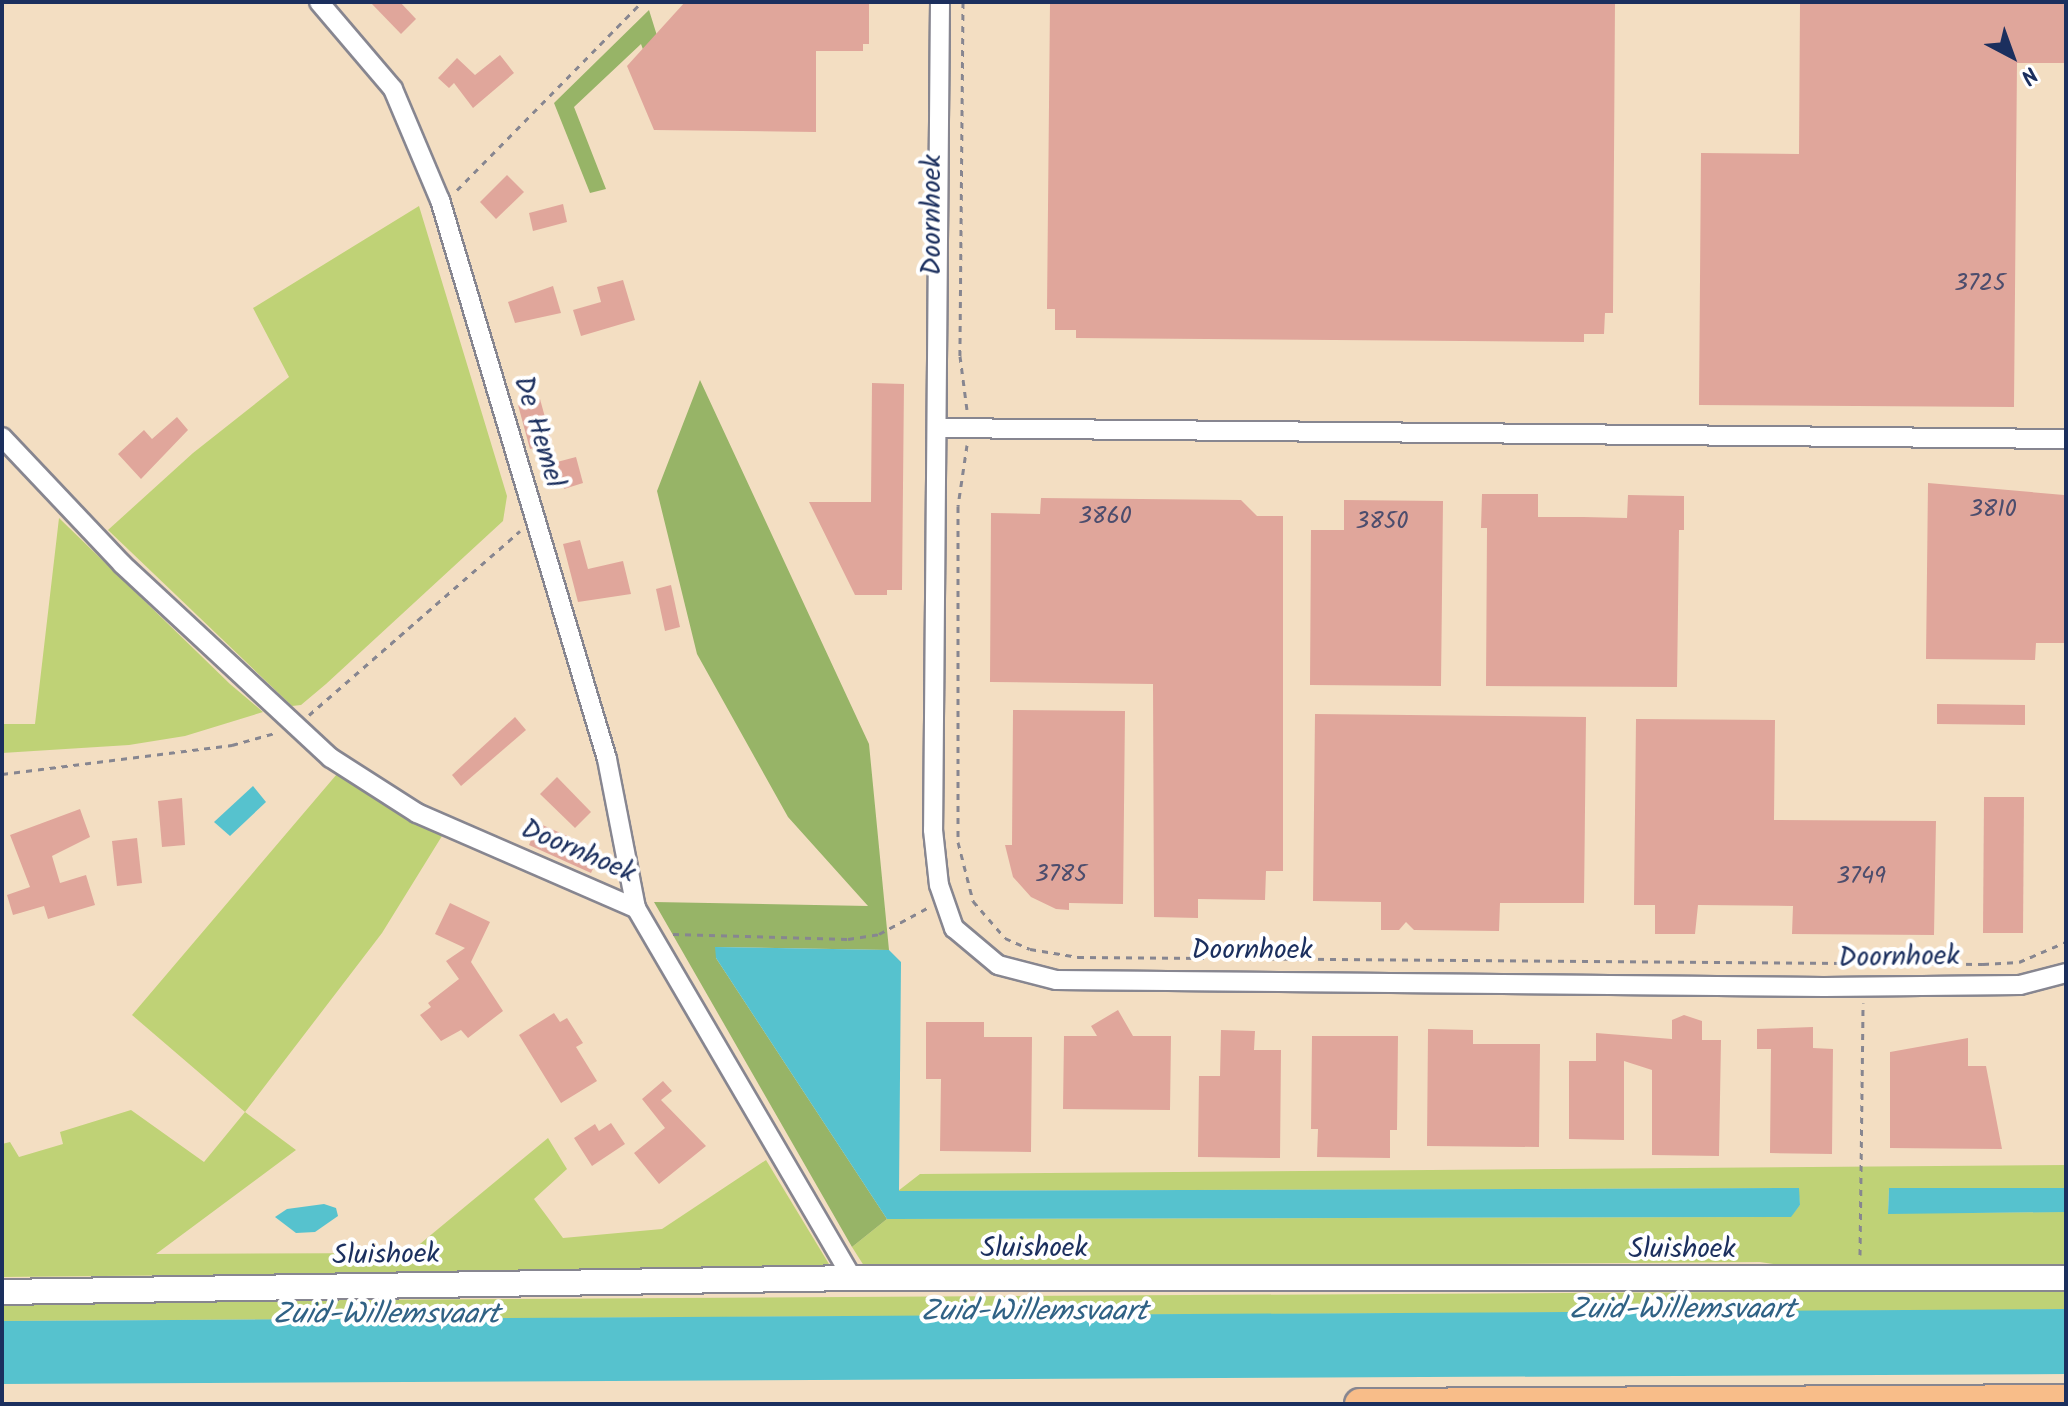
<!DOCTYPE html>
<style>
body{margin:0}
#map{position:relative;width:2068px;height:1406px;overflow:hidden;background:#f3dec2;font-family:Kalam,sans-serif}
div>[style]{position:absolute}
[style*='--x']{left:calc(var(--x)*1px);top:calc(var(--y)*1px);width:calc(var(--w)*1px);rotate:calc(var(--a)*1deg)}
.green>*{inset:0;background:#bfd276}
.forest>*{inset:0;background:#97b467}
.water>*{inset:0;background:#56c2ce}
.building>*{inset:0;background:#e0a69b}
.path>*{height:3px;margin-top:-1.5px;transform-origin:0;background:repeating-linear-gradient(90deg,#878690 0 6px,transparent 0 12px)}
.roads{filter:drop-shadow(2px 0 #878690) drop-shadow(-2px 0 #878690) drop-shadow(0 2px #878690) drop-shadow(0 -2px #878690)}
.minor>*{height:18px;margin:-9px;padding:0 9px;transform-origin:9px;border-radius:9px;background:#fff}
.tertiary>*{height:24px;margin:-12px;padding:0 12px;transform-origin:12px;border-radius:12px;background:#fff}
.primary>*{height:30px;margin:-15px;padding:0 15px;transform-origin:15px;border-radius:15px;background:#f8bd89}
span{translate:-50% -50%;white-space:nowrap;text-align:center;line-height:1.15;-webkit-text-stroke:8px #fff;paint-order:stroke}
.number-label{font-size:24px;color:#4c4d6d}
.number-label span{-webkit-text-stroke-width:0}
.street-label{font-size:28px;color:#1b2f5e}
.water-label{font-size:30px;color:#306285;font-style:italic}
.frame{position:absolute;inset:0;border:4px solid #1b2f5e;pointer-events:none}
.north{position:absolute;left:1972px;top:16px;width:80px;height:80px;-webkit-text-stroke:6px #fff;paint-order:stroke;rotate:139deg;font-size:22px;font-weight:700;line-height:32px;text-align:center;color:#1b2f5e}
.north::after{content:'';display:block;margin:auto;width:28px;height:36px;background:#1b2f5e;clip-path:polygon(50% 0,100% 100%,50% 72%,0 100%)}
</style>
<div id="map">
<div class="green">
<div style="clip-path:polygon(419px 206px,507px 496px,503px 521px,326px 684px,301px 705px,292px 706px,108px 530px,193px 453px,289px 377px,253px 308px)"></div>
<div style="clip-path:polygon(59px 518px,230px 684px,263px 712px,185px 736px,129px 745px,2px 753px,2px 724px,35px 724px)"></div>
<div style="clip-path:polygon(337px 774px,442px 836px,382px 933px,245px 1112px,296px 1150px,156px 1254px,409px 1253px,548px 1138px,567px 1169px,534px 1199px,563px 1238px,662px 1229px,766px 1160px,832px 1269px,2px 1277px,2px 1144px,10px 1142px,19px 1157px,63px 1144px,60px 1132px,131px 1110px,204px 1162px,245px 1112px,132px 1015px)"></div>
<div style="clip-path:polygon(2066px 1165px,2066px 1188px,1889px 1188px,1888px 1213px,2066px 1212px,2066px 1272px,1836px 1273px,1760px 1262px,866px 1269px,852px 1247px,887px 1219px,1790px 1217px,1800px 1205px,1798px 1188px,898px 1191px,920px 1174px)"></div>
<div style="clip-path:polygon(2066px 1290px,2066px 1309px,2026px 1310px,2px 1321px,2px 1302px)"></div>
</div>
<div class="forest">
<div style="clip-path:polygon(649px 10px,683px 119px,670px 123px,641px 44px,574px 107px,606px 189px,590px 193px,554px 103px)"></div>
<div style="clip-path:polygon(700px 380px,869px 744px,889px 950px,716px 947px,716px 958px,887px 1219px,852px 1247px,654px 902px,868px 906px,788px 817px,697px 654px,657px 491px)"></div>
</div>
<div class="water">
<div style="clip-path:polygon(253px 786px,266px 802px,230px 836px,214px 822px)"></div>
<div style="clip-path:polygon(715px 947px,889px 950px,901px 962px,899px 1191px,1799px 1188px,1800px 1205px,1791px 1217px,887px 1219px,716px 958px)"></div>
<div style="clip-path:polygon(1889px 1188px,2066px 1188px,2066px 1212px,1888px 1214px)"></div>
<div style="clip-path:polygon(324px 1204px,336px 1208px,338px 1216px,315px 1232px,296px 1233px,275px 1217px,287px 1209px)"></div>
<div style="clip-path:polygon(2066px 1309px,2066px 1374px,2px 1384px,2px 1321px)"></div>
</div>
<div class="building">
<div style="clip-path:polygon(370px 2px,400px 2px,416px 19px,401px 34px)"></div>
<div style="clip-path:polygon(685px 2px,869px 2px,869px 44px,863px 44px,863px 51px,816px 51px,816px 132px,654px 130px,627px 66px)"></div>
<div style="clip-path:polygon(1050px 2px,1615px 2px,1613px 313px,1605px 313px,1604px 334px,1584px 334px,1584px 342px,1076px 338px,1076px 330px,1055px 330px,1055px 309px,1047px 309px)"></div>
<div style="clip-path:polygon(1800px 2px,2064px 2px,2064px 63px,2017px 63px,2014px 407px,1699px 405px,1701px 153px,1799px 154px)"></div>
<div style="clip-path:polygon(500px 55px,514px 73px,473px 108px,454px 83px,449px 88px,438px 78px,457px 58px,475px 75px)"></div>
<div style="clip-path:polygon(507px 175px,524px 192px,496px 219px,480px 202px)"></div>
<div style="clip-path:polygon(563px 204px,567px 222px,533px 231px,529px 213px)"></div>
<div style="clip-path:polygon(623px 280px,635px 320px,581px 336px,573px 310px,601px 302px,597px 287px)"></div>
<div style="clip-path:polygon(553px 286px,561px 313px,515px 323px,508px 302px)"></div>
<div style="clip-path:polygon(872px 383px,904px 384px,902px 590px,887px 590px,887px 595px,855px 595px,809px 502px,871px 502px)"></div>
<div style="clip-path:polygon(540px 399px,552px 443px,530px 449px,518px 405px)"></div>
<div style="clip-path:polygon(177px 417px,188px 430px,141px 479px,118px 454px,144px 430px,152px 439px)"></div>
<div style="clip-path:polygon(576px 457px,583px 483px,564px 489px,557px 462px)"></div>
<div style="clip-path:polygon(1928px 483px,2064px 495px,2066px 643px,2036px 643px,2035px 660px,1926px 659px)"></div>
<div style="clip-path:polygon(1482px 494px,1538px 494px,1538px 517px,1583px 517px,1627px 518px,1628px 495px,1684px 496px,1684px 530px,1679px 530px,1677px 687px,1486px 686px,1487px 528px,1481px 528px)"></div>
<div style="clip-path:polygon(1041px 498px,1241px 500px,1257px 516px,1283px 516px,1283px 871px,1266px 871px,1265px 900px,1198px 899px,1198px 918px,1154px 917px,1153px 684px,990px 682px,991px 513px,1040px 514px)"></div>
<div style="clip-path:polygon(1344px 500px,1443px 501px,1441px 686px,1310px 685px,1311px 530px,1344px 530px)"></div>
<div style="clip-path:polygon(580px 540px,588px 569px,623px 561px,631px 594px,578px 602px,563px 544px)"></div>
<div style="clip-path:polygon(671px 585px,680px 627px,665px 631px,656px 589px)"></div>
<div style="clip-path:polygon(1937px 704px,2025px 705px,2025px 725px,1937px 724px)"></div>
<div style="clip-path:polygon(1013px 710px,1125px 711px,1123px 904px,1069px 903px,1069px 910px,1056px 909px,1031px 897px,1013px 877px,1005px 845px,1012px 845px)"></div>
<div style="clip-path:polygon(1315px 714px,1586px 717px,1584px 903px,1500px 903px,1499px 931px,1414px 930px,1406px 922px,1399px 930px,1381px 930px,1381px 902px,1313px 901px)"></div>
<div style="clip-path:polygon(515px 717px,526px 730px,461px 786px,452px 775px)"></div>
<div style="clip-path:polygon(1636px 719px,1775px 720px,1774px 820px,1936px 821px,1934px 935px,1792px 934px,1793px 906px,1698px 905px,1695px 934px,1655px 934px,1655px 905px,1634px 905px)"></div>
<div style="clip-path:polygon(557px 777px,591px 812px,575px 828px,540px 794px)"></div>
<div style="clip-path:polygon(1984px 797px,2024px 797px,2023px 933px,1983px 933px)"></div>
<div style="clip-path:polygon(182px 798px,185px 845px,162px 847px,158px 801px)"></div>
<div style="clip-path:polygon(80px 809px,90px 837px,52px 856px,60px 883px,86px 875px,95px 905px,48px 919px,44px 906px,13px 915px,7px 895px,30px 887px,10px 835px)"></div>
<div style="clip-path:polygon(538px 823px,601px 851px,591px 873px,529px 845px)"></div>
<div style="clip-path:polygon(137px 838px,142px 883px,117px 886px,112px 841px)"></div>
<div style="clip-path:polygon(450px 903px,490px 922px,471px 962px,503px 1011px,468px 1038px,461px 1030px,441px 1041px,420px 1015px,431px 1007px,428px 1003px,459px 979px,446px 961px,465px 948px,435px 934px)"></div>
<div style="clip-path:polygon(1118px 1010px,1133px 1036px,1171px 1036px,1170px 1110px,1063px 1109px,1064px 1036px,1097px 1036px,1091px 1026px)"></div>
<div style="clip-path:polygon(554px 1013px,560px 1022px,567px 1018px,583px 1043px,576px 1047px,597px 1081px,561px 1103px,519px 1035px)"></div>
<div style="clip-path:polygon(1684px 1015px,1702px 1021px,1702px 1040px,1721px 1040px,1719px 1156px,1652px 1155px,1652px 1070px,1624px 1061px,1624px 1140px,1569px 1139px,1569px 1061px,1596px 1061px,1596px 1033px,1672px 1039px,1672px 1020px)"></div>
<div style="clip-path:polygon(926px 1022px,984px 1022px,984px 1037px,1032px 1037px,1031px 1152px,940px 1151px,941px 1079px,926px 1079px)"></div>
<div style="clip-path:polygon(1813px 1027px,1813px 1048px,1833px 1049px,1832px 1154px,1770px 1153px,1771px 1049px,1757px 1049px,1757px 1029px)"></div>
<div style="clip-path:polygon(1428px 1029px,1473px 1030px,1473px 1044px,1540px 1044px,1539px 1147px,1427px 1146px)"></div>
<div style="clip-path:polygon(1221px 1030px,1255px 1031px,1254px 1050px,1281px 1050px,1280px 1158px,1198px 1157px,1199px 1076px,1220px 1076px)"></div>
<div style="clip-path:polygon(1312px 1036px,1398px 1036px,1397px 1130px,1390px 1130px,1390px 1158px,1317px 1157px,1318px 1129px,1311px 1129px)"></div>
<div style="clip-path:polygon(1968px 1038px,1968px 1066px,1986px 1066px,2002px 1149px,1890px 1148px,1890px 1052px)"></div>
<div style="clip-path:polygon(663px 1081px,672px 1091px,661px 1100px,706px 1146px,659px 1184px,634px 1153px,665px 1128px,642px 1099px)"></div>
<div style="clip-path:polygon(611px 1123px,625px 1144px,592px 1166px,574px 1138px,595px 1124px,599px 1131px)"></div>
</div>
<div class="path">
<div style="--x:963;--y:2;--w:354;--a:90.5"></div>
<div style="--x:960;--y:356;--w:54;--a:82.6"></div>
<div style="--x:457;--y:190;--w:264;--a:-45.5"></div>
<div style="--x:967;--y:445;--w:62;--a:98.4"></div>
<div style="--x:958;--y:506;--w:336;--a:90"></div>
<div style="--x:958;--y:842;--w:61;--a:75.7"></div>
<div style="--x:973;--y:901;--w:49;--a:49.1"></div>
<div style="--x:1005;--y:938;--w:27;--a:24"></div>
<div style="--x:1030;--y:949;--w:49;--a:9.5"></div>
<div style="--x:1078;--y:957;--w:905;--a:0.44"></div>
<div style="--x:1983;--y:964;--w:36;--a:-3"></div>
<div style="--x:2019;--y:962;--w:51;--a:-23.1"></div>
<div style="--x:309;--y:715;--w:280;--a:-41.1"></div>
<div style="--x:2;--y:774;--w:232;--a:-7.2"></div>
<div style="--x:232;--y:745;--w:45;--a:-15.6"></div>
<div style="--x:673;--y:934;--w:175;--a:1.6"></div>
<div style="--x:848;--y:939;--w:31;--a:-9"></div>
<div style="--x:879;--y:934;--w:55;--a:-28.4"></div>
<div style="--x:1860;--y:1255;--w:252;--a:-89.3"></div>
</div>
<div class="roads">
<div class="minor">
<div style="--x:319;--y:2;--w:114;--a:49.6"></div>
<div style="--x:393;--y:89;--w:121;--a:67.1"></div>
<div style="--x:440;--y:200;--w:583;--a:73.37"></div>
<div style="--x:607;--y:759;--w:152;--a:79"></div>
<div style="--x:940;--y:2;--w:828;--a:90.48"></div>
<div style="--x:933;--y:830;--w:55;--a:83.8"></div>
<div style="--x:939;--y:885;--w:46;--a:70.8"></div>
<div style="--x:954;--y:928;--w:57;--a:40.1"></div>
<div style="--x:998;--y:965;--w:60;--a:14.5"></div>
<div style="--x:1056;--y:980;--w:768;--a:0.52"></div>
<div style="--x:1824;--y:987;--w:196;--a:-0.6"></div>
<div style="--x:2020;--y:985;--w:48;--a:-14.6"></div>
<div style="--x:940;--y:428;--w:1126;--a:0.56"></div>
<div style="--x:2;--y:437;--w:175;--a:46.6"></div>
<div style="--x:122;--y:564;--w:285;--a:42.9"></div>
<div style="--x:331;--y:758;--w:102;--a:32.6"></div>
<div style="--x:417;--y:813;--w:239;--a:23.5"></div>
<div style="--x:636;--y:908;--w:428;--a:59.7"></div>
</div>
<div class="tertiary">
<div style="--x:2;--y:1292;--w:850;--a:-0.94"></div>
<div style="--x:852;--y:1278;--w:1214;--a:0"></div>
</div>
<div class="primary">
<div style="--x:1360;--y:1404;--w:706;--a:-0.32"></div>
</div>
</div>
<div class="number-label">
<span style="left:1980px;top:284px">3725</span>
<span style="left:1993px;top:510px">3810</span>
<span style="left:1105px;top:517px">3860</span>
<span style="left:1382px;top:522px">3850</span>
<span style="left:1061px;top:875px">3785</span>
<span style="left:1861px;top:877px">3749</span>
</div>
<div class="street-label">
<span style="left:933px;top:215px;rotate:-90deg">Doornhoek</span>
<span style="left:538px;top:432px;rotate:73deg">De Hemel</span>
<span style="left:578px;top:852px;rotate:23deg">Doornhoek</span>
<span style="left:1252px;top:951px">Doornhoek</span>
<span style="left:1899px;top:958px;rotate:-1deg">Doornhoek</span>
<span style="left:1034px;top:1249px">Sluishoek</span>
<span style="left:1682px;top:1250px">Sluishoek</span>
<span style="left:386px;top:1256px;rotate:-1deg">Sluishoek</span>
</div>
<div class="water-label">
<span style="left:1682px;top:1310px">Zuid-Willemsvaart</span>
<span style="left:1034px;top:1312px">Zuid-Willemsvaart</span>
<span style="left:386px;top:1315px">Zuid-Willemsvaart</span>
</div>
<div class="frame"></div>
<div class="north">N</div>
</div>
